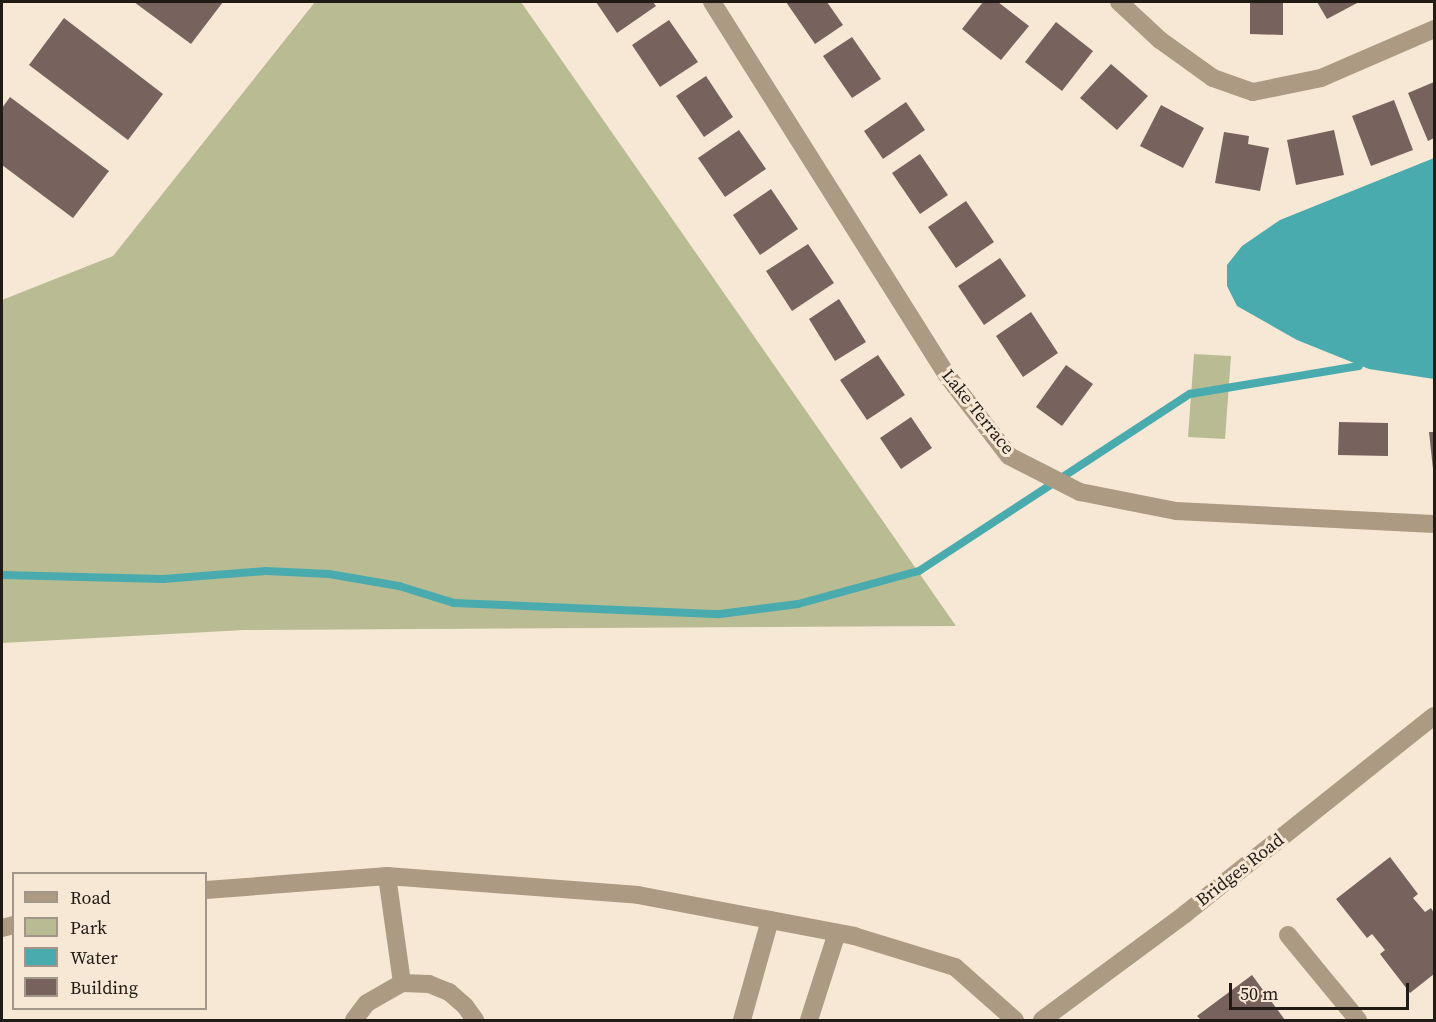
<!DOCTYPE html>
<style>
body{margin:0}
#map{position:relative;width:1436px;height:1022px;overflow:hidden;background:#f7e8d6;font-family:"Source Serif 4",serif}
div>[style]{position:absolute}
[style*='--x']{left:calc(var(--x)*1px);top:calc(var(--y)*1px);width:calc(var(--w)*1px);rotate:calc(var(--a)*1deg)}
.green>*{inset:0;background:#b9bc93}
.water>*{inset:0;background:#4aabae}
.stream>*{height:8px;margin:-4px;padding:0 4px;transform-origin:4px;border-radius:4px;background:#4aabae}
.building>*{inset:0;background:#77625d}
.minor>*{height:18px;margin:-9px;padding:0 9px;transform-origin:9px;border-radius:9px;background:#ac9b82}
span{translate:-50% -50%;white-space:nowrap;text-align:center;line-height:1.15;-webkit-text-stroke:6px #f7e8d6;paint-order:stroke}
.street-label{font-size:18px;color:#211b15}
.frame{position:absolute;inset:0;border:3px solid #211b15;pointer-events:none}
.legend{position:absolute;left:12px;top:872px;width:195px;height:138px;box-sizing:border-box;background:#f7e8d6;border:2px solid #a19689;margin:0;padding:8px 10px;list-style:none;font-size:18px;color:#211b15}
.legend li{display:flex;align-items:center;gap:12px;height:30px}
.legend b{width:30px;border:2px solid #a19689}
.scale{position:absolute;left:1229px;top:983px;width:180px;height:27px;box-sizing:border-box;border:3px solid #211b15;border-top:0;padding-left:8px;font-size:18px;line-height:21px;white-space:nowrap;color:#211b15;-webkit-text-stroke:4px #f7e8d6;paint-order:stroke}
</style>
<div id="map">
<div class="green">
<div style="clip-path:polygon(315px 2px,521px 2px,956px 626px,245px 630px,2px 643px,2px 300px,113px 256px)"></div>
<div style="clip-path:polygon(1194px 354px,1231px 356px,1225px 439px,1188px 437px)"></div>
</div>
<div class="water">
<div style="clip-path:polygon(1434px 158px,1434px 379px,1369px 369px,1297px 340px,1237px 306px,1227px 286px,1227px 265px,1242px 246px,1280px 220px)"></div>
</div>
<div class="stream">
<div style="--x:2;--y:575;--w:161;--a:1.4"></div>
<div style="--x:163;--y:579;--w:103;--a:-4.4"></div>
<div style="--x:266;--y:571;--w:63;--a:2.7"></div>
<div style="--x:329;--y:574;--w:71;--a:9.7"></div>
<div style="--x:399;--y:586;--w:58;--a:17.2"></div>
<div style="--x:454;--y:603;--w:266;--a:2.4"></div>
<div style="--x:720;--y:614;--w:79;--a:-7.3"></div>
<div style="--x:798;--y:604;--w:125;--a:-15.3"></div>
<div style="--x:919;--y:571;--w:324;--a:-33.2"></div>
<div style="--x:1190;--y:394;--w:171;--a:-9.4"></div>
</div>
<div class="building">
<div style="clip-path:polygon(134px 2px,223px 2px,191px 44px)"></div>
<div style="clip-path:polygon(596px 2px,653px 2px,656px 6px,617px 33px)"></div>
<div style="clip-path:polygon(786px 2px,827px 2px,843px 25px,815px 44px)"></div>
<div style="clip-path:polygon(983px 2px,998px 2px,1029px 26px,1001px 60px,962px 29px)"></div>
<div style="clip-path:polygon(1250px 2px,1283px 2px,1283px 35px,1250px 34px)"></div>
<div style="clip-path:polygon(1317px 2px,1359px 2px,1327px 19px)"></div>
<div style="clip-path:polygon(64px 18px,163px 94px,128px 140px,29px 65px)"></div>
<div style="clip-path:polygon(669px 20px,698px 62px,660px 87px,632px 45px)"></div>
<div style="clip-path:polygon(1056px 22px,1093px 51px,1062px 91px,1025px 62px)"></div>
<div style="clip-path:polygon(852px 37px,881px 79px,852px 98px,823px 56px)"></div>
<div style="clip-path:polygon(1111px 64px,1148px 96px,1117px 130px,1080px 98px)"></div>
<div style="clip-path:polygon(706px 76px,733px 117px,704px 137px,676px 96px)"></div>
<div style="clip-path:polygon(1434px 82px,1434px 138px,1428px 141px,1408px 93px)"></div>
<div style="clip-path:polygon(10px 97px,109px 171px,73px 218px,2px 165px,2px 108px)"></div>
<div style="clip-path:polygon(1394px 100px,1413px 150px,1371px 166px,1352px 116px)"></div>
<div style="clip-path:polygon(906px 102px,925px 130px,883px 159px,864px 131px)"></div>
<div style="clip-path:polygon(1161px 105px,1204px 128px,1183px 168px,1140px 146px)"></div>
<div style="clip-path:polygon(739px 130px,766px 169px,725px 197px,698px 158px)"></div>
<div style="clip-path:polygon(1334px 130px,1344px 175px,1296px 185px,1287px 140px)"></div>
<div style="clip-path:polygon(1224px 132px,1249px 136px,1248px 144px,1269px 148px,1260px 191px,1215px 183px)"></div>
<div style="clip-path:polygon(920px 154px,948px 195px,920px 214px,892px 173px)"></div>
<div style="clip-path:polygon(771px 189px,798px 229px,760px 255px,733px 215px)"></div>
<div style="clip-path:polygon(966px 201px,994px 242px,956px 268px,928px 227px)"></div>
<div style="clip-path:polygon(808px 244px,834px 283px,792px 311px,766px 271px)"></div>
<div style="clip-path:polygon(1000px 258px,1026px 296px,984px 325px,958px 286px)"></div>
<div style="clip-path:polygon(839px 299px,866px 342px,835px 361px,809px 319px)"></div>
<div style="clip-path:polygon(1031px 312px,1058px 353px,1023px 377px,996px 336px)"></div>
<div style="clip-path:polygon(878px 355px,905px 395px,867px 420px,840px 380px)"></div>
<div style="clip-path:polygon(1066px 365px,1093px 384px,1062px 426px,1036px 407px)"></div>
<div style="clip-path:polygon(911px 417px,932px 448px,901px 469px,880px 438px)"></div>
<div style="clip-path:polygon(1339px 422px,1388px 423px,1388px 456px,1338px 455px)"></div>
<div style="clip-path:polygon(1429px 432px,1434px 432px,1434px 469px,1433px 469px)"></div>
<div style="clip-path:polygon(1390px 857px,1418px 894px,1413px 898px,1425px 912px,1431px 908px,1434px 913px,1434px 974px,1410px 993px,1380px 954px,1385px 950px,1372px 934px,1367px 938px,1336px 899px)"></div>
<div style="clip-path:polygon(1252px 975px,1285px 1020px,1201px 1020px,1197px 1016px)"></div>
</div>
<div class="minor">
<div style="--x:712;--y:2;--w:444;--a:57.8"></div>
<div style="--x:949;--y:378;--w:98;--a:52.4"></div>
<div style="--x:1009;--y:456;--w:80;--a:26.9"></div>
<div style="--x:1080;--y:492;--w:98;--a:11.2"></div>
<div style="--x:1176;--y:511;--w:258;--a:2.9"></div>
<div style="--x:1119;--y:2;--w:56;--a:42.8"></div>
<div style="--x:1160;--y:40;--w:65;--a:35.6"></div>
<div style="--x:1213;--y:78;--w:42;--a:19.3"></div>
<div style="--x:1253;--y:92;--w:69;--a:-11.6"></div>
<div style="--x:1321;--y:78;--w:123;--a:-23.4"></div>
<div style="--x:387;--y:876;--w:108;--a:82"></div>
<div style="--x:206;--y:890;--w:182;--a:-4.4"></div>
<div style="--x:387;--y:876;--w:252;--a:4.3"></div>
<div style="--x:638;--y:895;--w:220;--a:10.7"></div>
<div style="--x:854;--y:936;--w:106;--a:17.1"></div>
<div style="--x:955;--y:967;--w:80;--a:41.5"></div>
<div style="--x:2;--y:928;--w:12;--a:-14"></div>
<div style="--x:1288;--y:935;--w:110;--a:50.5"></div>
<div style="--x:354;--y:1020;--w:21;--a:-53"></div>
<div style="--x:367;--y:1003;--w:40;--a:-29.7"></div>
<div style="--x:402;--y:983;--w:27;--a:2"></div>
<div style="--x:429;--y:984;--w:22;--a:22"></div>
<div style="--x:449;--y:992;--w:21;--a:41"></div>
<div style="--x:465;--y:1006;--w:17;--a:54"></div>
<div style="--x:742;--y:1020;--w:104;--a:-74.4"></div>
<div style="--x:809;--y:1020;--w:91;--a:-72.2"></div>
<div style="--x:1042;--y:1020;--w:178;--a:-36.5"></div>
<div style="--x:1185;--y:914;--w:318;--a:-38.5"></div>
</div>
<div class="street-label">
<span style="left:978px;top:412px;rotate:51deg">Lake Terrace</span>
<span style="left:1240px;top:870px;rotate:-38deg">Bridges Road</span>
</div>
<div class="frame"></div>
<ul class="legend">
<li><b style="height:8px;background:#ac9b82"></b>Road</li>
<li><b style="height:16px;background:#b9bc93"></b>Park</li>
<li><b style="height:16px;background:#4aabae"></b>Water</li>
<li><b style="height:16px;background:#77625d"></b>Building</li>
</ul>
<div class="scale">50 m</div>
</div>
